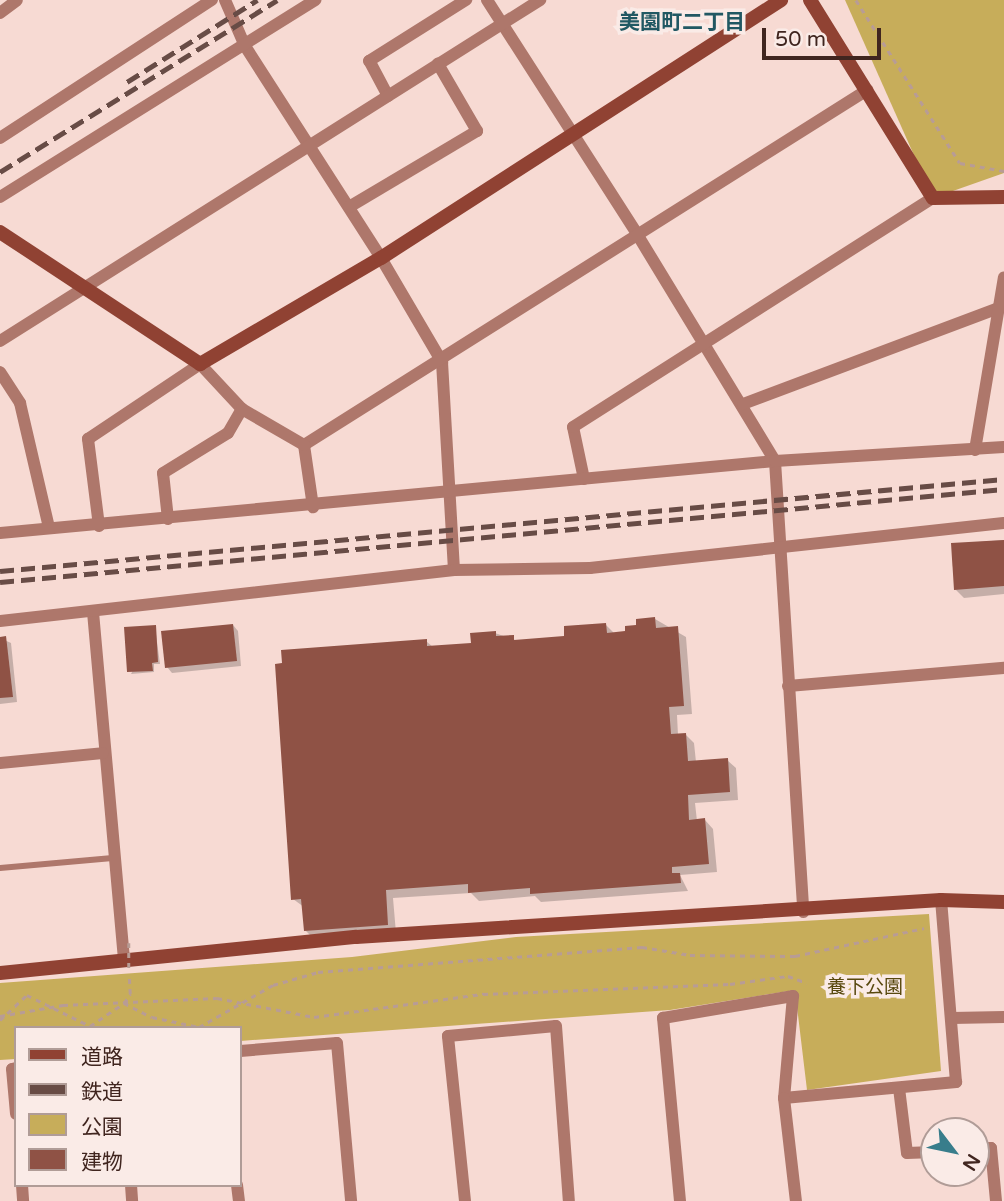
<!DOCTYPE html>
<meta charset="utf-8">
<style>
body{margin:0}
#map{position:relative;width:1004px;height:1201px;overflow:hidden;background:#f7dad3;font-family:"Varela Round","Noto Sans JP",sans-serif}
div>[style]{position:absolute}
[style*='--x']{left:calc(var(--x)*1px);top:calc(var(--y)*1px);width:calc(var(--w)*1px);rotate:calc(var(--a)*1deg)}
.green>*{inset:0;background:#c7ad5a}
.shadow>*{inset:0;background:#0003}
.building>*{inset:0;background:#8f5245}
.path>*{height:2.5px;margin-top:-1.25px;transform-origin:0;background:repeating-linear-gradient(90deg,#b89c95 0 5px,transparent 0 10px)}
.lane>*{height:6px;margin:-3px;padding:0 3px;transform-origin:3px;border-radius:3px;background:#ae776b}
.street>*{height:12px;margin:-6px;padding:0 6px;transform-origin:6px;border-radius:6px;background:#ae776b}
.secondary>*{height:14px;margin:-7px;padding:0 7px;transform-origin:7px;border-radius:7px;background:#904233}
.rail>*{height:4.5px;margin-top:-2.25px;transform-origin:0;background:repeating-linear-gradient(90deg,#684c46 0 14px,transparent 0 21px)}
.path-bridge>*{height:2.5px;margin-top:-1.25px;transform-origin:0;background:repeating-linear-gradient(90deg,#b89c95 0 5px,transparent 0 10px)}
span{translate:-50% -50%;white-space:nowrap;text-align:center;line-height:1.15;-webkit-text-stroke:7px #faebe7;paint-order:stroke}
.park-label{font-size:19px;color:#58480e}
.neighbourhood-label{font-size:21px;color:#215863;font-weight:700}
.legend{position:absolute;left:14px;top:1026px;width:228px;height:161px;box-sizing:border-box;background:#faebe7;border:2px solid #b09c97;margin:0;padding:9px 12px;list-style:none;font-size:21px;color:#40251f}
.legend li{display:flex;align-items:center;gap:14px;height:35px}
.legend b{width:35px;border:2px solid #b09c97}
.north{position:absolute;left:920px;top:1117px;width:70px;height:70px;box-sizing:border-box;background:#faebe7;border:2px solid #b09c97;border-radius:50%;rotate:122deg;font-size:19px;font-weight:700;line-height:28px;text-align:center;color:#40251f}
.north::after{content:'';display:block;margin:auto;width:24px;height:32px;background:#387d8b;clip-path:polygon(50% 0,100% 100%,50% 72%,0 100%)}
.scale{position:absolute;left:762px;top:28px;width:119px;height:32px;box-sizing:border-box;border:4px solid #40251f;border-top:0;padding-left:9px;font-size:21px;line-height:24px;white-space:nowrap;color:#40251f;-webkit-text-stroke:5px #faebe7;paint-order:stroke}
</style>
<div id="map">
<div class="green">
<div style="clip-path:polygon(845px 0,1004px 0,1004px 173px,933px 198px)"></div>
<div style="clip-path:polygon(929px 914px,941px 1071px,807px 1090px,795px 990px,670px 1010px,240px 1041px,240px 1028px,16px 1028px,16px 1059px,0 1060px,0 983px,352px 957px,516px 937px)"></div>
</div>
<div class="shadow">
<div style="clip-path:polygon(1004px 540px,1004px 594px,964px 598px,955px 589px,953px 544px)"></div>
<div style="clip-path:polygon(655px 619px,686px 637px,692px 714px,677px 715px,678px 735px,686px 735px,694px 743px,696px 762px,727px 760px,736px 768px,738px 800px,695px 803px,697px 821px,705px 820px,713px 829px,717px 872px,680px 875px,688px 891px,541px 902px,535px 896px,479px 901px,471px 893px,393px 898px,396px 933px,314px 939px,305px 930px,304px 907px,293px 899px,426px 641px,433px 647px,472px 645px,495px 633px,518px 641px,566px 638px,605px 624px,615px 634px,627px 633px)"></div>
<div style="clip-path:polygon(233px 625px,238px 631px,241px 666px,172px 673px,167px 667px)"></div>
<div style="clip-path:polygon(155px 627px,160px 664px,154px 664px,154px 672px,131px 674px)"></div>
<div style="clip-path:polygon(0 638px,11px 643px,17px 702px,0 704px)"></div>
</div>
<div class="building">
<div style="clip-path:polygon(1004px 540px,1004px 586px,954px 590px,951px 543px)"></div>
<div style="clip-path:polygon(655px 617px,656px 628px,678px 626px,684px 706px,669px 707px,671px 734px,686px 733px,688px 761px,728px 758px,730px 792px,688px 795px,689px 820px,705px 818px,709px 864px,672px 867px,672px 873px,680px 873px,681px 883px,530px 894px,530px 888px,468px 893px,468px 884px,386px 890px,388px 925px,304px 931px,301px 899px,291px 900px,275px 664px,282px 663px,281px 650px,427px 639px,427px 646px,471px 643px,470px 633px,496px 631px,496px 636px,514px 635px,514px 640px,564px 636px,564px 626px,606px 623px,607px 633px,625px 631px,625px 626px,636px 625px,636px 619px)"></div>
<div style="clip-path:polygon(233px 624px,237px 661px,165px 668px,161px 631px)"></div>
<div style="clip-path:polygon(156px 625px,158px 662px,152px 663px,153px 671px,127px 672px,124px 627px)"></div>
<div style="clip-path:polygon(6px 636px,13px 697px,0 698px,0 637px)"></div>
</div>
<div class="path">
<div style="--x:856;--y:0;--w:193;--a:57.5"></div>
<div style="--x:960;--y:163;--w:45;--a:10.3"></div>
<div style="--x:124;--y:1003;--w:11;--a:-56"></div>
<div style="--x:130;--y:994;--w:18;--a:-93"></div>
<div style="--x:0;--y:1016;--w:64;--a:-9.9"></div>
<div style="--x:63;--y:1005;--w:154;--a:-2.6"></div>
<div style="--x:217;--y:998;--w:99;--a:11.1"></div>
<div style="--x:314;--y:1017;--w:171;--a:-7.8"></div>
<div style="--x:483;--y:994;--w:247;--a:-2.3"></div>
<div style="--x:730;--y:984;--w:59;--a:-7.9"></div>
<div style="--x:788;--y:976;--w:20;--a:20"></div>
<div style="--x:0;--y:1020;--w:37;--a:-43"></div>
<div style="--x:27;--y:995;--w:70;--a:26.2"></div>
<div style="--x:90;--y:1026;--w:41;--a:-34.1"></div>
<div style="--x:124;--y:1003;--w:31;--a:27"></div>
<div style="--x:152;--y:1017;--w:48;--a:12"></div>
<div style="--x:199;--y:1027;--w:85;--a:-29.6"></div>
<div style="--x:273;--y:985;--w:47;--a:-16.1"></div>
<div style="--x:318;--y:972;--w:325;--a:-4.4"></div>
<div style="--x:642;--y:947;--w:49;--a:9.5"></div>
<div style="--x:690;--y:955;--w:105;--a:0.5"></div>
<div style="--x:795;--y:956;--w:132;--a:-12.2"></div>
</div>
<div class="lane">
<div style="--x:0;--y:868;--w:113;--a:-5.1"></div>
</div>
<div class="street">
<div style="--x:225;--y:0;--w:50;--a:66.5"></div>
<div style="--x:245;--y:46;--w:252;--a:57.3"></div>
<div style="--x:381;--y:258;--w:121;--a:59.6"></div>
<div style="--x:442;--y:362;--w:208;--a:86.7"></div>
<div style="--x:487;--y:0;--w:278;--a:57.3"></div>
<div style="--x:637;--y:234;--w:266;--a:58.7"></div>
<div style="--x:775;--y:461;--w:452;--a:86.4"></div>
<div style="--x:0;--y:13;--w:21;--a:-37"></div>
<div style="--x:388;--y:96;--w:40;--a:-118"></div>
<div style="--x:369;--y:61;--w:115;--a:-32.2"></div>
<div style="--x:0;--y:138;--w:253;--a:-33.1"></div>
<div style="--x:0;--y:197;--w:372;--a:-32"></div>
<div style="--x:349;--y:207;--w:149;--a:-30.7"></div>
<div style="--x:477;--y:131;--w:78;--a:-120.2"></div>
<div style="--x:0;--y:341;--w:639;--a:-32.27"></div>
<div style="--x:0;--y:372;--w:37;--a:57"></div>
<div style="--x:20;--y:403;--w:128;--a:76.9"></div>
<div style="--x:743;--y:404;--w:272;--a:-20.6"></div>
<div style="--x:304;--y:445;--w:666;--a:-32.23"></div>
<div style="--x:304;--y:445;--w:63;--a:81.7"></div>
<div style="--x:975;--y:450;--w:175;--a:-80.5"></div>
<div style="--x:584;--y:479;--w:53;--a:-101.9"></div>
<div style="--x:573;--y:427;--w:427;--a:-32.5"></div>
<div style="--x:168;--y:519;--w:46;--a:-96.2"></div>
<div style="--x:163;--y:473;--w:76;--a:-31.6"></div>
<div style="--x:228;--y:433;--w:28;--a:-60"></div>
<div style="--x:99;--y:526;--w:88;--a:-97.2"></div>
<div style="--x:88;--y:439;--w:135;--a:-33.8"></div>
<div style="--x:200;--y:364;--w:62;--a:47"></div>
<div style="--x:242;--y:409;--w:72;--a:30.1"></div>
<div style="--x:0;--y:533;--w:778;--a:-5.31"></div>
<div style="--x:775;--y:461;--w:229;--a:-3.5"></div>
<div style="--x:93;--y:612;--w:347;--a:84.9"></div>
<div style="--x:0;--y:621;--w:457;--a:-6.4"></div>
<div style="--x:454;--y:570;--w:136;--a:-0.8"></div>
<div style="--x:590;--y:568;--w:416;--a:-6.2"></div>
<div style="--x:788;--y:686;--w:217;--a:-4.8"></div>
<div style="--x:0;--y:763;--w:103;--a:-5.5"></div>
<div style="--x:952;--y:1018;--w:52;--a:-1.1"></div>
<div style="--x:240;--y:1051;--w:97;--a:-4.7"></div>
<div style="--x:337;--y:1043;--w:159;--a:84.9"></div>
<div style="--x:16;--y:1068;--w:4;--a:166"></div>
<div style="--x:12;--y:1069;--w:45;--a:84.9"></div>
<div style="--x:899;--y:1088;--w:65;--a:83"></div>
<div style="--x:907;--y:1153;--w:27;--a:-2"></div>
<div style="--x:784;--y:1098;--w:173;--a:-5.3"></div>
<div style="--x:956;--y:1082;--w:183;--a:-94.7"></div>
<div style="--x:976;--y:1149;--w:15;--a:-4"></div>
<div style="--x:991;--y:1148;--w:53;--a:84.6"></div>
<div style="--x:22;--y:1185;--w:16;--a:86"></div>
<div style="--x:131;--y:1185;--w:16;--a:86"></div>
<div style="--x:237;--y:1185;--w:16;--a:83"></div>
<div style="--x:465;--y:1201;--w:166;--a:-95.9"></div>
<div style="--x:448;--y:1036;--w:108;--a:-5.3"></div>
<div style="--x:556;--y:1026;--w:175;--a:85.8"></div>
<div style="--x:680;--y:1201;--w:184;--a:-95.3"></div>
<div style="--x:663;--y:1018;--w:132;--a:-9.6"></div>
<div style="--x:793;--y:996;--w:102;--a:95"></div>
<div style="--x:784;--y:1098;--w:104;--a:83.4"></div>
</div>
<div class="secondary">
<div style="--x:810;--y:0;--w:233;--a:58.2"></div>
<div style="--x:933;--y:198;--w:71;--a:-0.8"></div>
<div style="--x:0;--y:232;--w:240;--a:33.4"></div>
<div style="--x:200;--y:364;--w:210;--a:-30.4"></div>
<div style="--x:381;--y:258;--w:476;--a:-32.8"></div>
<div style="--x:0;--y:973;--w:358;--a:-5.8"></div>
<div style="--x:356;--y:937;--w:586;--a:-3.62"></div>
<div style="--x:941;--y:900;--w:63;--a:1.8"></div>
</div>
<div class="rail">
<div style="--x:127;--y:82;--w:154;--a:-32.2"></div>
<div style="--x:0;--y:172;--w:326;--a:-31.8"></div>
<div style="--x:0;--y:571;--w:1008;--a:-5.24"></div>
<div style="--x:0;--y:582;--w:1008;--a:-5.29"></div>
</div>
<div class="path-bridge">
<div style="--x:129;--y:943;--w:29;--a:90"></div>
</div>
<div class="park-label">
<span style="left:865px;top:988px">養下公園</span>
</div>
<div class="neighbourhood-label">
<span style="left:682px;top:23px">美園町二丁目</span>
</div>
<ul class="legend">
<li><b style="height:9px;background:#904233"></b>道路</li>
<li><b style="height:9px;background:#684c46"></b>鉄道</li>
<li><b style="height:19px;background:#c7ad5a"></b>公園</li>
<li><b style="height:19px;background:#8f5245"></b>建物</li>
</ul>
<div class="north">N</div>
<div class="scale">50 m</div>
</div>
